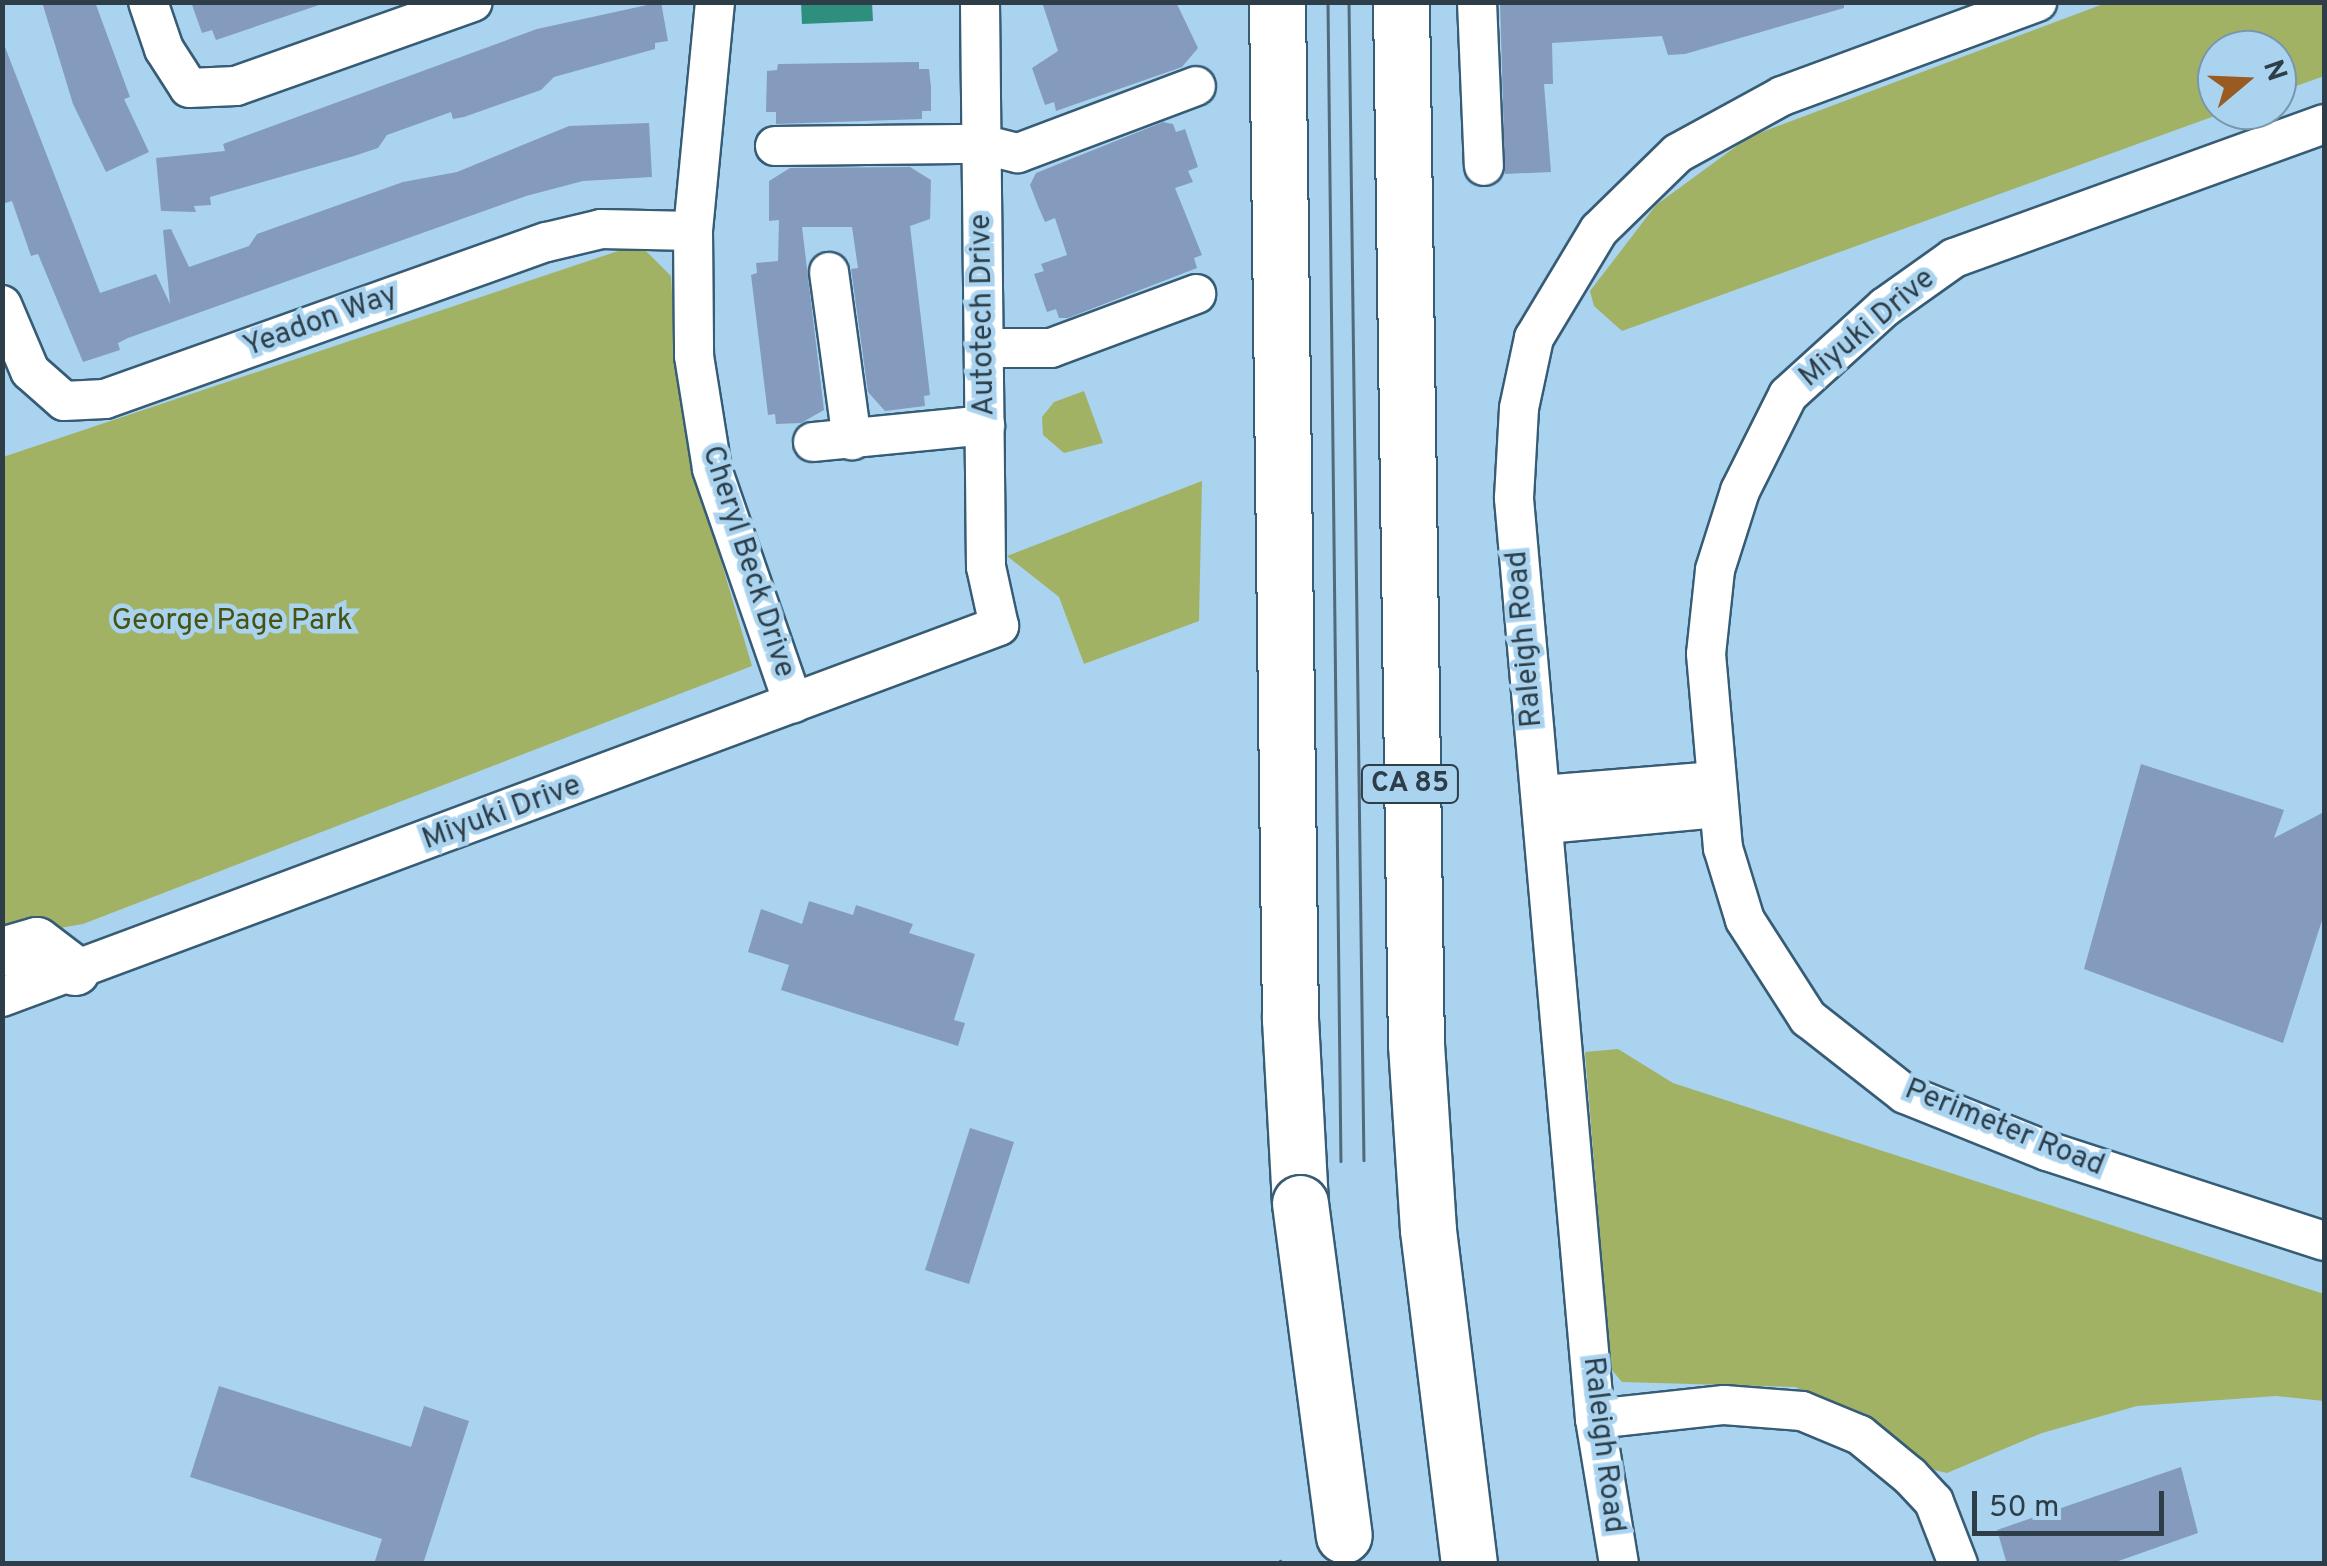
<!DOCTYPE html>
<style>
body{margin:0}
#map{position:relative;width:2327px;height:1566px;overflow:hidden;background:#aad3ef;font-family:Overpass,sans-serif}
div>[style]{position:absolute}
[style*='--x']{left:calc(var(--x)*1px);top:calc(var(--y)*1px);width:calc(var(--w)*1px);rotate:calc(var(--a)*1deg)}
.green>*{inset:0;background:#a2b265}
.water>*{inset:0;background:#2e8f7e}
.building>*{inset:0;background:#849bbe}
.roads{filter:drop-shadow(2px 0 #375c75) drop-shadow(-2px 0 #375c75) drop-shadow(0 2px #375c75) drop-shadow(0 -2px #375c75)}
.minor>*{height:38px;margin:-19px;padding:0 19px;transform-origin:19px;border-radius:19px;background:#fff}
.major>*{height:48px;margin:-24px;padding:0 24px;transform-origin:24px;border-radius:24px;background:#fff}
.highway>*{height:55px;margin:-27.5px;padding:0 27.5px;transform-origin:27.5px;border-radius:27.5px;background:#fff}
.tram>*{height:2.5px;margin:-1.25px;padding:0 1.25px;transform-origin:1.25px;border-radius:1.25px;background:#516978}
.bridges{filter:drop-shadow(2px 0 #375c75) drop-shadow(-2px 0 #375c75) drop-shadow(0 2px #375c75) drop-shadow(0 -2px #375c75)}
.highway-bridge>*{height:55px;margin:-27.5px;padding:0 27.5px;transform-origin:27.5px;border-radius:27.5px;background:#fff}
span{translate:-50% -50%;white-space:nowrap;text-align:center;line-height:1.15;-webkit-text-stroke:9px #aad3ef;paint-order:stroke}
.shield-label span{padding:2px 8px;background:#aad3ef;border:2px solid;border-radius:8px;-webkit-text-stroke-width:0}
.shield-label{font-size:28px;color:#2d3e49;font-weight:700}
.street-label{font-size:30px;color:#2d3e49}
.park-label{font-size:30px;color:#485312}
.frame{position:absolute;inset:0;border:5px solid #2d3e49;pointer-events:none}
.north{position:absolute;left:2197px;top:30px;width:100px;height:100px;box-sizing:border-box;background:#aad3ef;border:2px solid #7897ad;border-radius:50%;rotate:71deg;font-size:28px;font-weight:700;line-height:40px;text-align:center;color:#2d3e49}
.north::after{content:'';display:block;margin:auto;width:35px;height:45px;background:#995b22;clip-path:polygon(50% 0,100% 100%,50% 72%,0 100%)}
.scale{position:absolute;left:1972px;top:1491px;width:192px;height:45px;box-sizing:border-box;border:5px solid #2d3e49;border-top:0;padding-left:12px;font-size:30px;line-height:35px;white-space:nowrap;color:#2d3e49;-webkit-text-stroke:8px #aad3ef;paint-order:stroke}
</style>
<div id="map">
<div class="green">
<div style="clip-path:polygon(2106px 3px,2324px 3px,2324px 76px,2277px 93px,2277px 50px,2217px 50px,2217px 110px,2231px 110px,1622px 331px,1594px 306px,1590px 291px,1656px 205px,1749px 137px)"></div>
<div style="clip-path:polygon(639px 244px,671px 276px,676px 369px,696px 476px,752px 666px,83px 924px,3px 938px,3px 457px)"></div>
<div style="clip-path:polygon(1084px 391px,1103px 443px,1064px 453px,1043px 435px,1042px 417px,1054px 402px)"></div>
<div style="clip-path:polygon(1202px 481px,1199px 621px,1084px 664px,1059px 597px,1007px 556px)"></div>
<div style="clip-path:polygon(1618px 1049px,1673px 1083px,2324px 1294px,2324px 1401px,2276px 1396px,2137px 1406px,2042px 1433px,1947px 1473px,1934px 1470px,1872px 1418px,1795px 1387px,1622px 1382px,1611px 1369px,1585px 1052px)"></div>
</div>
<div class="water">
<div style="clip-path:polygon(801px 3px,872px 3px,873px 21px,802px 24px)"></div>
</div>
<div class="building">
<div style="clip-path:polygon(42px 2px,95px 2px,130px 97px,124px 99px,149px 152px,106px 172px,73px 104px)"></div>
<div style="clip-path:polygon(191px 2px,318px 2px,319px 5px,216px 40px,212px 30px,202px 33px)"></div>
<div style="clip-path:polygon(661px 2px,668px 41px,655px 43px,655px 49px,554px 77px,541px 90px,464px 117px,453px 119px,451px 112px,387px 135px,378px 148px,354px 156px,210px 197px,211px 205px,194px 206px,196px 212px,161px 211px,156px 158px,225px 151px,223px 144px,537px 29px)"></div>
<div style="clip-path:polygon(1042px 2px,1176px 2px,1198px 48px,1182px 67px,1056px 111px,1054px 102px,1045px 105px,1032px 68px,1058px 51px)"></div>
<div style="clip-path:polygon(1500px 2px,1844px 2px,1844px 8px,1685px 54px,1668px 55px,1662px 36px,1552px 43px,1553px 84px,1544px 84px,1551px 172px,1505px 174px)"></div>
<div style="clip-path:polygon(5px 47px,100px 293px,156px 274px,170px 304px,163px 230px,171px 229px,189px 267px,249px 246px,257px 234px,403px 182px,457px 172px,569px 126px,649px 123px,652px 177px,583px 181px,526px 196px,128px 338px,118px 343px,120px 350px,83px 362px,38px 254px,31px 256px,12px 201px,2px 204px)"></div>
<div style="clip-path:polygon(919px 62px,919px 69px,929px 69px,931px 87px,931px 111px,922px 111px,922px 119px,776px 124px,776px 112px,766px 112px,767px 71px,777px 70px,778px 64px)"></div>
<div style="clip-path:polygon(1163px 122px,1173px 124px,1176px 132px,1185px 129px,1198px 167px,1188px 171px,1193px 182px,1175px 188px,1202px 255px,1194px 258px,1197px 268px,1068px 318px,1059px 318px,1056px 309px,1047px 312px,1034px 274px,1044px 271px,1041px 264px,1067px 255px,1055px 218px,1045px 222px,1038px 206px,1030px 185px,1036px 173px)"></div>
<div style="clip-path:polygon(910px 167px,931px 180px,930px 219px,910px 226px,930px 395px,924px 396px,925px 406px,885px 411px,868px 392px,851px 269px,858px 268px,852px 227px,802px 227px,824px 410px,801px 423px,776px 424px,775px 414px,768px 415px,751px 275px,757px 273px,756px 263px,778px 261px,779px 220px,769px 221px,769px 181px,790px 168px)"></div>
<div style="clip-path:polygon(2141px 764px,2284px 810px,2274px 838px,2324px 812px,2324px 914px,2283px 1043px,2084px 969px)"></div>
<div style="clip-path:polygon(809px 901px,853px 915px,856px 905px,913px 924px,909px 933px,975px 954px,954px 1020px,965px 1023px,958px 1046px,781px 990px,789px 965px,748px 952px,761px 909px,802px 924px)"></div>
<div style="clip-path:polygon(970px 1128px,1014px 1142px,969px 1284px,925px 1270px)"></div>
<div style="clip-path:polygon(219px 1386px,411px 1447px,424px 1406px,469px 1421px,423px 1564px,374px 1564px,382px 1539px,190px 1477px)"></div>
<div style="clip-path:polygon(2181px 1467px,2198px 1533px,2110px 1564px,2007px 1564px,1997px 1530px)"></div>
</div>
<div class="roads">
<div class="minor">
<div style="--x:148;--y:2;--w:50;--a:71.2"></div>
<div style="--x:164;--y:49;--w:46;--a:57.3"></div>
<div style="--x:189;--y:88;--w:47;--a:-2.4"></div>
<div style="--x:236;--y:86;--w:251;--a:-19.5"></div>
<div style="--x:715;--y:2;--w:230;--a:95.5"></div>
<div style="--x:693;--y:231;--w:125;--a:89.5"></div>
<div style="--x:694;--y:356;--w:114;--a:80.9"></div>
<div style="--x:712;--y:469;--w:248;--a:70.9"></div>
<div style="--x:1477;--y:2;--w:164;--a:87.6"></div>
<div style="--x:2324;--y:124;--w:394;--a:160.1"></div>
<div style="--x:1954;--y:258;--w:85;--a:144.6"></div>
<div style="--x:1885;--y:307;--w:131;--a:137.8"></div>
<div style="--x:1788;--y:395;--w:107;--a:116.6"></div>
<div style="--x:1740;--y:491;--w:83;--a:107.6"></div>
<div style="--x:1715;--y:570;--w:84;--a:96.1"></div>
<div style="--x:1706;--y:654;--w:195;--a:85"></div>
<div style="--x:1723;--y:848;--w:75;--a:73"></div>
<div style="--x:1745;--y:920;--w:117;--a:57.3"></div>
<div style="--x:1808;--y:1018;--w:123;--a:38.1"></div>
<div style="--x:1905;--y:1094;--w:153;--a:21.9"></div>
<div style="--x:2047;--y:1151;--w:291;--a:18"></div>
<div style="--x:775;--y:146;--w:206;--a:-0.6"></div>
<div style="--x:981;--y:144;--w:38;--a:14"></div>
<div style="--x:1018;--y:153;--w:190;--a:-20.6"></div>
<div style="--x:829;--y:272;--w:170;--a:82.2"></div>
<div style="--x:2;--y:305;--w:72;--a:67"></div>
<div style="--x:30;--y:371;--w:45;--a:41.4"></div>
<div style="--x:64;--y:401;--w:41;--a:-2.8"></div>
<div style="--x:105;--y:399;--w:469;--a:-19.6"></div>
<div style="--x:547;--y:242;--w:56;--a:-13.5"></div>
<div style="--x:601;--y:229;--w:92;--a:1.2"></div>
<div style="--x:985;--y:348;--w:66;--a:0"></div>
<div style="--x:1051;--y:348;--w:155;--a:-20.4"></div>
<div style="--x:813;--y:442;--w:173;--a:-5.6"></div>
<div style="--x:1542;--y:795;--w:174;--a:-4.6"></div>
<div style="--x:1546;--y:824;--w:172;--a:-5.3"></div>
<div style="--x:2;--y:997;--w:1064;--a:-20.41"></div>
<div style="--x:999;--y:626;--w:60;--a:-102.4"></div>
<div style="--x:986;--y:567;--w:565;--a:-90.61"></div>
<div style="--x:1595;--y:1419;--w:130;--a:-6.2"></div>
<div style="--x:1724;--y:1405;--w:78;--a:4.4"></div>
<div style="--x:1802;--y:1411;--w:63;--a:22.5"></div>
<div style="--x:1860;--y:1435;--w:65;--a:39.4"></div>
<div style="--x:1910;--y:1476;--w:35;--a:47"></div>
<div style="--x:1934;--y:1502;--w:66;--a:68.8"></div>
<div style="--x:1619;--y:1564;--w:147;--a:-99.4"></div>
<div style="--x:1595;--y:1419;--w:925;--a:-95.03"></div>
<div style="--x:1514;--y:498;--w:90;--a:-86.8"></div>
<div style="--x:1519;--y:408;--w:72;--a:-77.9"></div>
<div style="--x:1534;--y:338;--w:126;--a:-59"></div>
<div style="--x:1599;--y:230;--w:110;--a:-44.3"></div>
<div style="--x:1678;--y:153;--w:119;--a:-28.7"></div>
<div style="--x:1782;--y:96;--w:272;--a:-20.2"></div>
</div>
<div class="major">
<div style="--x:2;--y:952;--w:36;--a:-16"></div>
<div style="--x:37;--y:942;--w:48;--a:37.3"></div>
</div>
<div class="highway">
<div style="--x:1277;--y:2;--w:1017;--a:89.27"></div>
<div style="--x:1290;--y:1019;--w:184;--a:86.9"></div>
<div style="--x:1401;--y:2;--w:1042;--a:89.18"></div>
<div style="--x:1416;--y:1044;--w:186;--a:86.3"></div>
<div style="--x:1428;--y:1230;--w:337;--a:83"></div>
</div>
</div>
<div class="tram">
<div style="--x:1328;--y:2;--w:1159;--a:89.36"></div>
<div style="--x:1349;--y:2;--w:1158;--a:89.26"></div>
<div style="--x:1279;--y:1564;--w:3;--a:-72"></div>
</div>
<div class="bridges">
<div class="highway-bridge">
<div style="--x:1300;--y:1203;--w:335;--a:82.5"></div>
</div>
</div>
<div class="shield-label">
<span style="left:1410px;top:784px">CA 85</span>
</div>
<div class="street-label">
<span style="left:984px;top:315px;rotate:-91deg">Autotech Drive</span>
<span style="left:321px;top:322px;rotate:-20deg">Yeadon Way</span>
<span style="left:1868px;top:329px;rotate:-40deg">Miyuki Drive</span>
<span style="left:747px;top:562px;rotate:72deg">Cheryl Beck Drive</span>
<span style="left:1526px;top:639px;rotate:-95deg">Raleigh Road</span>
<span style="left:502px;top:814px;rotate:-20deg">Miyuki Drive</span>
<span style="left:2004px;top:1129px;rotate:22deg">Perimeter Road</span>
<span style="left:1602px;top:1445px;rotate:83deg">Raleigh Road</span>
</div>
<div class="park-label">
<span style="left:232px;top:622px">George Page Park</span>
</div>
<div class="frame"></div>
<div class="north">N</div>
<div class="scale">50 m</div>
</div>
